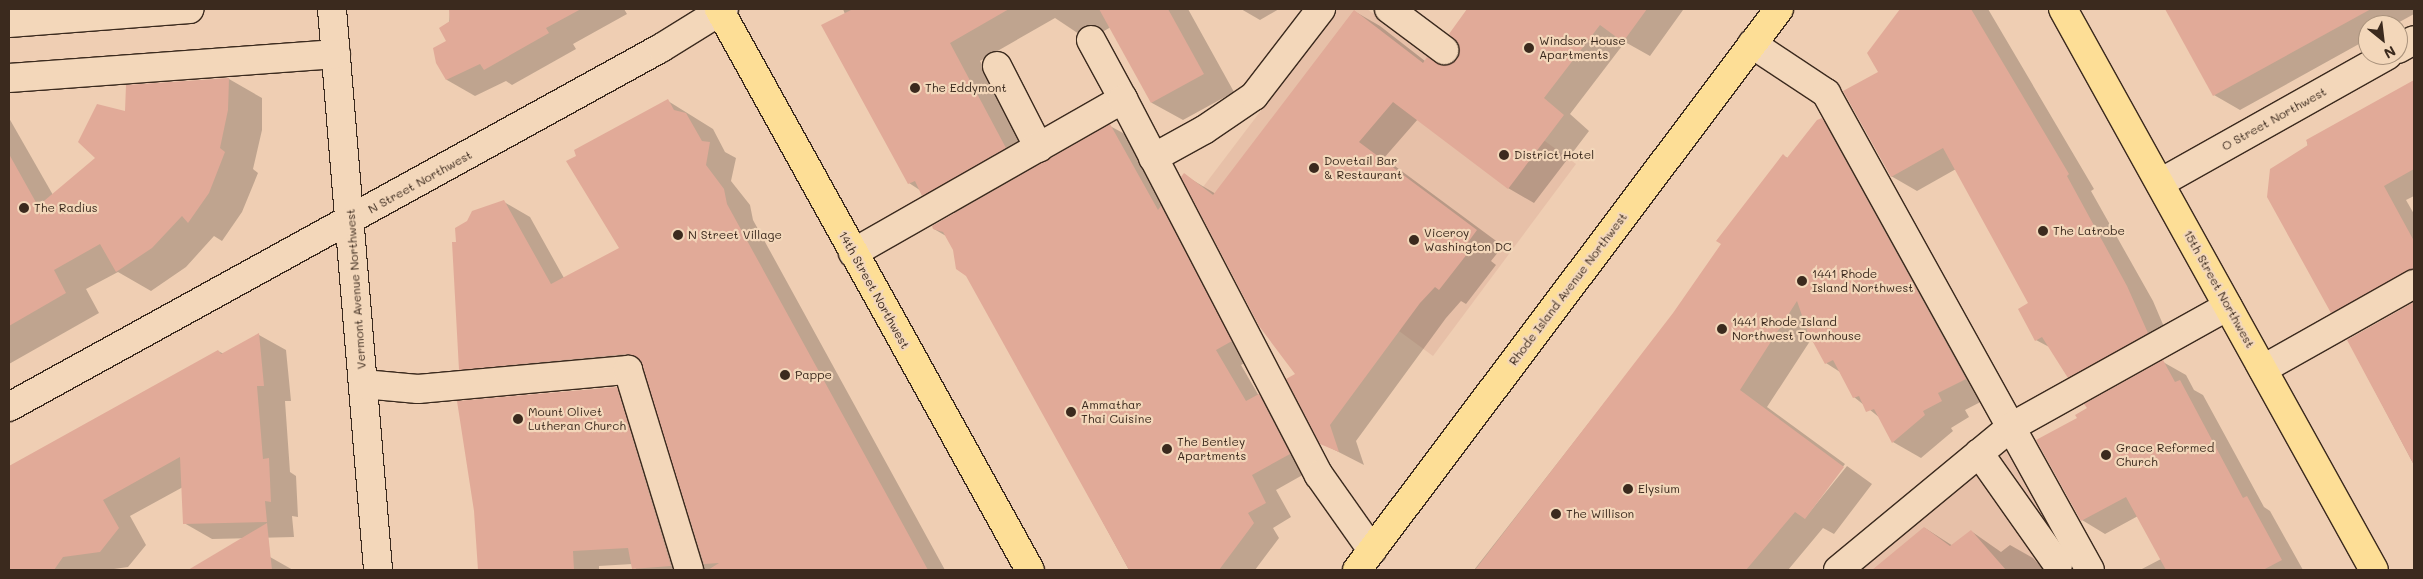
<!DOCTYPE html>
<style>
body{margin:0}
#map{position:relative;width:2423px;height:579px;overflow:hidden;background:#efceb3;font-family:Mali,sans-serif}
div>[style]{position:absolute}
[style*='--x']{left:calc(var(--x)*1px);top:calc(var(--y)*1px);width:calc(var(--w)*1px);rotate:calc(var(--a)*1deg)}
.built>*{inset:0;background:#e7c0a8}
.shadow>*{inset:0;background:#0003}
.building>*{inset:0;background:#e1aa98}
.roads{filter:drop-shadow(1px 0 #3b2a1e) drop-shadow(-1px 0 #3b2a1e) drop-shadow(0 1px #3b2a1e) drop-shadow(0 -1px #3b2a1e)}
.minor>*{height:28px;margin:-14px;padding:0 14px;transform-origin:14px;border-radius:14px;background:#f3d7ba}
.major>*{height:28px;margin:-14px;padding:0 14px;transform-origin:14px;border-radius:14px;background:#fdde96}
.dots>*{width:14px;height:14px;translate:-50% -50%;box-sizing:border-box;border:2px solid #f3d7ba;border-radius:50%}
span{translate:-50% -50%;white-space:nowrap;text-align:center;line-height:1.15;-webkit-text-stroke:4.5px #f3d7ba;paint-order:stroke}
.poi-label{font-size:12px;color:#3b2a1e}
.left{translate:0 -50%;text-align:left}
.street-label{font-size:12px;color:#3b2a1e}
.frame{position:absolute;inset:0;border:10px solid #3b2a1e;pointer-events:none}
.north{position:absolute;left:2358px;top:15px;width:50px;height:50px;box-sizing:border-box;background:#f3d7ba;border:1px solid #a9927c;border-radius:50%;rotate:151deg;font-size:14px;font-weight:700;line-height:20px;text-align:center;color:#3b2a1e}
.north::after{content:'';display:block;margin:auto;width:18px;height:22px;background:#3b2a1e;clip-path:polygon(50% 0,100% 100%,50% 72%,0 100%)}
</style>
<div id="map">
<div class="built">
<div style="clip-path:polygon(1338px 9px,1367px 9px,1576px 164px,1433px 356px,1203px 187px)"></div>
<div style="clip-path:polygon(2008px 441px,2081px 570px,1850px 570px)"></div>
</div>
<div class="shadow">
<div style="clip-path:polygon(450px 9px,624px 9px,627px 14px,573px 44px,576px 49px,512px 85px,506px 81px,475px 96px,447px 80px,437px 62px,448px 42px)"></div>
<div style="clip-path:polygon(843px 9px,1188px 9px,1234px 92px,1183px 120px,1152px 103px,1111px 27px,1088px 40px,1055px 18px,980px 61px,1037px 167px,1110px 126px,1136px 140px,1256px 356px,1241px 365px,1259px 396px,1285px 410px,1315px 468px,1276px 490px,1291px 517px,1273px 528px,1279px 538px,1255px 570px,1129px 570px,955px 250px,946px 236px,934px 229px,956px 214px,909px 183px)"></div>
<div style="clip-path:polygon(1241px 9px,1279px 9px,1260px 20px)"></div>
<div style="clip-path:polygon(1468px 9px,1683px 10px,1650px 56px,1625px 42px,1570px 114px,1589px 131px,1534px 203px,1508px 188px,1418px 119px,1384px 158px,1503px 246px,1491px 261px,1496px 265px,1466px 304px,1461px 301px,1446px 318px,1356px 441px,1364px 465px,1321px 443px,1297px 374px,1184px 175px,1216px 194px,1354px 11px,1380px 26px,1425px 61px,1443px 67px,1457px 61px,1460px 44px,1450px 34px)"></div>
<div style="clip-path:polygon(1901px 9px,1988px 9px,2094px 189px,2091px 191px,2153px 301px,2173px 348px,2094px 391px,2068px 377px,2051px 348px,2036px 340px,2030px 303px,1956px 169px,1917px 191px,1891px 176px,1879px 72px,1869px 54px)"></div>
<div style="clip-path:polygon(2166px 9px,2414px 9px,2414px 14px,2394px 25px,2368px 25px,2368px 39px,2240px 110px,2214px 95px)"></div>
<div style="clip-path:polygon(229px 79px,262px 98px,262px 130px,253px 169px,258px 173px,242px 212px,222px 241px,214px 236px,186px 267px,151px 291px,118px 272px,86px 289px,99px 313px,9px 364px,9px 118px,53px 195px,97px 158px,126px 113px)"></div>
<div style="clip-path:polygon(2414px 82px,2414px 196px,2406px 200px,2414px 214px,2414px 273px,2401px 268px,2414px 276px,2355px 325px,2332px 312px,2307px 141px)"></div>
<div style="clip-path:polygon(668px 101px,713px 129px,725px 152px,736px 158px,731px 181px,750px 205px,753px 220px,945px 570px,704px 570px,644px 370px,486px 384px,460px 369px,457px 243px,504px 202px,530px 217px,564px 278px,621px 249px)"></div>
<div style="clip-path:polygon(1822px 120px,1850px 136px,1994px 395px,1965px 410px,1969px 417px,1951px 428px,1953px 431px,1921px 458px,1893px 442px,1880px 418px,1854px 397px,1840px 372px,1826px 363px,1812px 338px,1767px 407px,1845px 464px,1804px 519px,1847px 466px,1872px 484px,1834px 534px,1823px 528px,1788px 570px,1545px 570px,1532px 561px,1537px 570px,1474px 570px,1674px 314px,1783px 156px,1788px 158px)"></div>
<div style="clip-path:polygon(2414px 303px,2414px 465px,2348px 340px)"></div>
<div style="clip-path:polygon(259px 335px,286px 350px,291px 401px,285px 401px,290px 472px,296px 476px,298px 517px,292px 516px,294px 537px,212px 539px,184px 523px,183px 487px,130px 516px,146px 545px,128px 567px,107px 570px,9px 570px,9px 468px,218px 351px,224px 354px)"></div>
<div style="clip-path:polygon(2163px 362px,2186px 375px,2194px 390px,2203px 395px,2264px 507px,2270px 511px,2303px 570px,2140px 570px,2161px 559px,2138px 516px,2105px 534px,2082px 520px,2079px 419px)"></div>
<div style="clip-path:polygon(616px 388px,643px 403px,694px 570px,637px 570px,632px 564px,599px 566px,599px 570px,480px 570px,475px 510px)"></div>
<div style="clip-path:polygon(1925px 528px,1953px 546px,1971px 531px,2001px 552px,2010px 545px,2033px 558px,2044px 570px,1874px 570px)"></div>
<div style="clip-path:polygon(270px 557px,293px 570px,225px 570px)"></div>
</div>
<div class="building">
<div style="clip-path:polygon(449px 9px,581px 9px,546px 28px,549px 33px,484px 70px,480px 64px,446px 80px,436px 63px,433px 48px,446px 41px,439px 28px,450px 21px)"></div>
<div style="clip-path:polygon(853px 9px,1009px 9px,950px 43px,1006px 148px,922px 196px,915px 181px,908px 184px,821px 25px)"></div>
<div style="clip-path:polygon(1099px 9px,1168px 9px,1204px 74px,1151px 103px)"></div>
<div style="clip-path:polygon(1467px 9px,1647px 9px,1623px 42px,1600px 25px,1544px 98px,1564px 115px,1508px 189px,1393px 102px,1359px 142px,1477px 230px,1466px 245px,1471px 249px,1439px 290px,1435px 287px,1420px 303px,1330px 425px,1339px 452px,1320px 444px,1286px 379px,1295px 374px,1259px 326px,1181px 177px,1184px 173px,1213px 195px,1354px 10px,1423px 63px,1427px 57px,1443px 66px,1457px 59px,1458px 44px,1449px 34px)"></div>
<div style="clip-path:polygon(1900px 9px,1971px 9px,2069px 174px,2067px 176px,2127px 286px,2148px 333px,2068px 378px,2042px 337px,2035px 341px,2018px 309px,2028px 303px,1943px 148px,1891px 177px,1843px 91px,1878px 72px,1867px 53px)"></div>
<div style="clip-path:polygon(2165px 9px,2371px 9px,2213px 96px)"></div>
<div style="clip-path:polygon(229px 78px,228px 110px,220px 148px,225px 152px,209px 193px,188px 223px,182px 216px,152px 248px,116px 272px,100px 244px,54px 270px,66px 293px,9px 326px,9px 154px,38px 206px,95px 158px,78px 142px,97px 104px,125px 111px,126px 85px)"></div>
<div style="clip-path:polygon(2414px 80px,2414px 169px,2384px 186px,2414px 241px,2414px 268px,2331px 313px,2267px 197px,2270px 169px,2308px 145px,2306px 140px)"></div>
<div style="clip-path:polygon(668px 99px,674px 110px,686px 113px,702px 141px,710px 142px,706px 165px,724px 189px,727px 204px,928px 570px,708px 570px,719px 563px,704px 564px,639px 359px,627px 354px,459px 370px,452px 242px,456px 242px,455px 228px,467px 221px,472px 211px,504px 200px,551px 284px,619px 248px,566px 161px,576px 156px,574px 150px)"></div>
<div style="clip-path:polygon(1822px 118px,1966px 379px,1938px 393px,1942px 401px,1923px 411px,1925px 415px,1892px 443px,1874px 409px,1866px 412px,1859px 396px,1853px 398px,1833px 360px,1825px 364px,1808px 333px,1797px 301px,1740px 390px,1844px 467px,1805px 519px,1795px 512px,1746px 570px,1475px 570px,1673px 313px,1721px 244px,1716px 241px,1783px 154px,1787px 158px,1817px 120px)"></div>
<div style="clip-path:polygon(1110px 124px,1158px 210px,1161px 206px,1232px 341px,1216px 350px,1246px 401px,1259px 394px,1290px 454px,1252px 475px,1266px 503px,1248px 513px,1254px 523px,1219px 570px,1129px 570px,966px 276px,956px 269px,953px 250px,943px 232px,933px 229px,932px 226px)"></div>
<div style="clip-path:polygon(2414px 302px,2414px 465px,2347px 340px)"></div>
<div style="clip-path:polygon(259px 333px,264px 386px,257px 386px,263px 459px,269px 458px,271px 502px,265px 501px,267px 522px,183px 524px,180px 457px,103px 500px,119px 528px,100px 552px,63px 557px,54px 570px,9px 570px,9px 466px,218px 350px,221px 354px)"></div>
<div style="clip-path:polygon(2163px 360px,2175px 382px,2180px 380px,2243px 498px,2247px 496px,2282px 560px,2263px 570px,2166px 570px,2126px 497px,2081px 521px,2036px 440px,2077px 418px,2075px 415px,2087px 408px,2084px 404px)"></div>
<div style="clip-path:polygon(617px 387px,671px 566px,632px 569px,628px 548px,573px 551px,574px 570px,478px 570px,474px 511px,457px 401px)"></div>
<div style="clip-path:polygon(267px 523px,272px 570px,188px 570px)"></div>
<div style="clip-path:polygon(1924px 527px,1950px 546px,1971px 530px,2006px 570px,1872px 570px)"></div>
</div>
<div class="roads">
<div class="minor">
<div style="--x:332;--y:9;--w:563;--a:85.31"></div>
<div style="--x:1389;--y:9;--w:69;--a:36.7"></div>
<div style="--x:9;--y:23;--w:181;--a:-4.4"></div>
<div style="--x:1091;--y:40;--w:67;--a:61.5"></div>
<div style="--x:1752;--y:44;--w:89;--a:33.5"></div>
<div style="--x:1826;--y:93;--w:545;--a:61.04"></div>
<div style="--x:2398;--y:49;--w:18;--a:-29"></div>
<div style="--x:997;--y:66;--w:92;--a:62.9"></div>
<div style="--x:9;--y:78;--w:328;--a:-4.2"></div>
<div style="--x:1153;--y:158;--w:58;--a:-28.8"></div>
<div style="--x:1204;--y:130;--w:60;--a:-34.2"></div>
<div style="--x:1254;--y:96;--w:110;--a:-52.4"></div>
<div style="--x:2160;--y:183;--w:261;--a:-29.3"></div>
<div style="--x:853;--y:253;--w:311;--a:-29.7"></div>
<div style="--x:1123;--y:99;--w:424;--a:62.5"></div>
<div style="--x:1319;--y:475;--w:92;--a:54.8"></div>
<div style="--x:2263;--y:369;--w:173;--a:-29.4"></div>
<div style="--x:363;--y:384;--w:55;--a:5.2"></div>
<div style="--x:418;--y:389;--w:211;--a:-5.2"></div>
<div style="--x:628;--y:370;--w:209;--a:73"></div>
<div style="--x:9;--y:407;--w:744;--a:-28.84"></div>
<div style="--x:661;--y:48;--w:74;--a:-31.8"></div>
<div style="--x:1979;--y:453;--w:137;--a:54.8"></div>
<div style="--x:1838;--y:570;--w:224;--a:-39.6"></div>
<div style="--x:2011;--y:427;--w:248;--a:-29.1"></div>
</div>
<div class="major">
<div style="--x:719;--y:9;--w:641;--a:61"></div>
<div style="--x:2063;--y:9;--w:641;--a:61"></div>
<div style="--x:1357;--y:570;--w:702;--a:-53.05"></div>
</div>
</div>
<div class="dots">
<div style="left:1529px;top:48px;background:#3b2a1e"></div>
<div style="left:915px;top:88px;background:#3b2a1e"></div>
<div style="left:1504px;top:155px;background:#3b2a1e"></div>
<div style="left:1314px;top:168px;background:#3b2a1e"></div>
<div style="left:24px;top:208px;background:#3b2a1e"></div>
<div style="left:2043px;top:231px;background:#3b2a1e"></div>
<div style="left:678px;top:235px;background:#3b2a1e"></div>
<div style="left:1414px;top:240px;background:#3b2a1e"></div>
<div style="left:1802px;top:281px;background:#3b2a1e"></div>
<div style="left:1722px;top:329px;background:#3b2a1e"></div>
<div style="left:785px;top:375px;background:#3b2a1e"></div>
<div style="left:1071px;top:412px;background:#3b2a1e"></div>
<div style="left:518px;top:419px;background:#3b2a1e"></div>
<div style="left:1167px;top:449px;background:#3b2a1e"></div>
<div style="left:2106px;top:455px;background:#3b2a1e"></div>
<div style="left:1628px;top:489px;background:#3b2a1e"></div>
<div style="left:1556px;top:514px;background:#3b2a1e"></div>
</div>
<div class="poi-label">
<span class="left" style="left:1539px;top:48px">Windsor House<br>Apartments</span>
<span class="left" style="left:925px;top:88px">The Eddymont</span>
<span class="left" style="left:1514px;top:155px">District Hotel</span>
<span class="left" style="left:1324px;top:168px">Dovetail Bar<br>&amp; Restaurant</span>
<span class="left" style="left:34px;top:208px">The Radius</span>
<span class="left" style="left:2053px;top:231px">The Latrobe</span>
<span class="left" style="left:1424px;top:240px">Viceroy<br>Washington DC</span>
<span class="left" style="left:688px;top:235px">N Street Village</span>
<span class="left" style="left:1812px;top:281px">1441 Rhode<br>Island Northwest</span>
<span class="left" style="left:1732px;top:329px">1441 Rhode Island<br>Northwest Townhouse</span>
<span class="left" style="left:795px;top:375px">Pappe</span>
<span class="left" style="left:1081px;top:412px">Ammathar<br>Thai Cuisine</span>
<span class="left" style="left:528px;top:419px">Mount Olivet<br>Lutheran Church</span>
<span class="left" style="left:1177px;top:449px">The Bentley<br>Apartments</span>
<span class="left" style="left:2116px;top:455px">Grace Reformed<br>Church</span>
<span class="left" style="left:1638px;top:489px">Elysium</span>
<span class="left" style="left:1566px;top:514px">The Willison</span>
</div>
<div class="street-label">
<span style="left:2274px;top:119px;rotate:-29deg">O Street Northwest</span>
<span style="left:420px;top:182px;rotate:-29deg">N Street Northwest</span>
<span style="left:356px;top:289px;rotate:-94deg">Vermont Avenue Northwest</span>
<span style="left:1568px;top:289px;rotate:-53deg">Rhode Island Avenue Northwest</span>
<span style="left:2219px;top:289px;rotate:61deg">15th Street Northwest</span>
<span style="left:874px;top:290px;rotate:61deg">14th Street Northwest</span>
</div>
<div class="frame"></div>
<div class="north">N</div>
</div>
